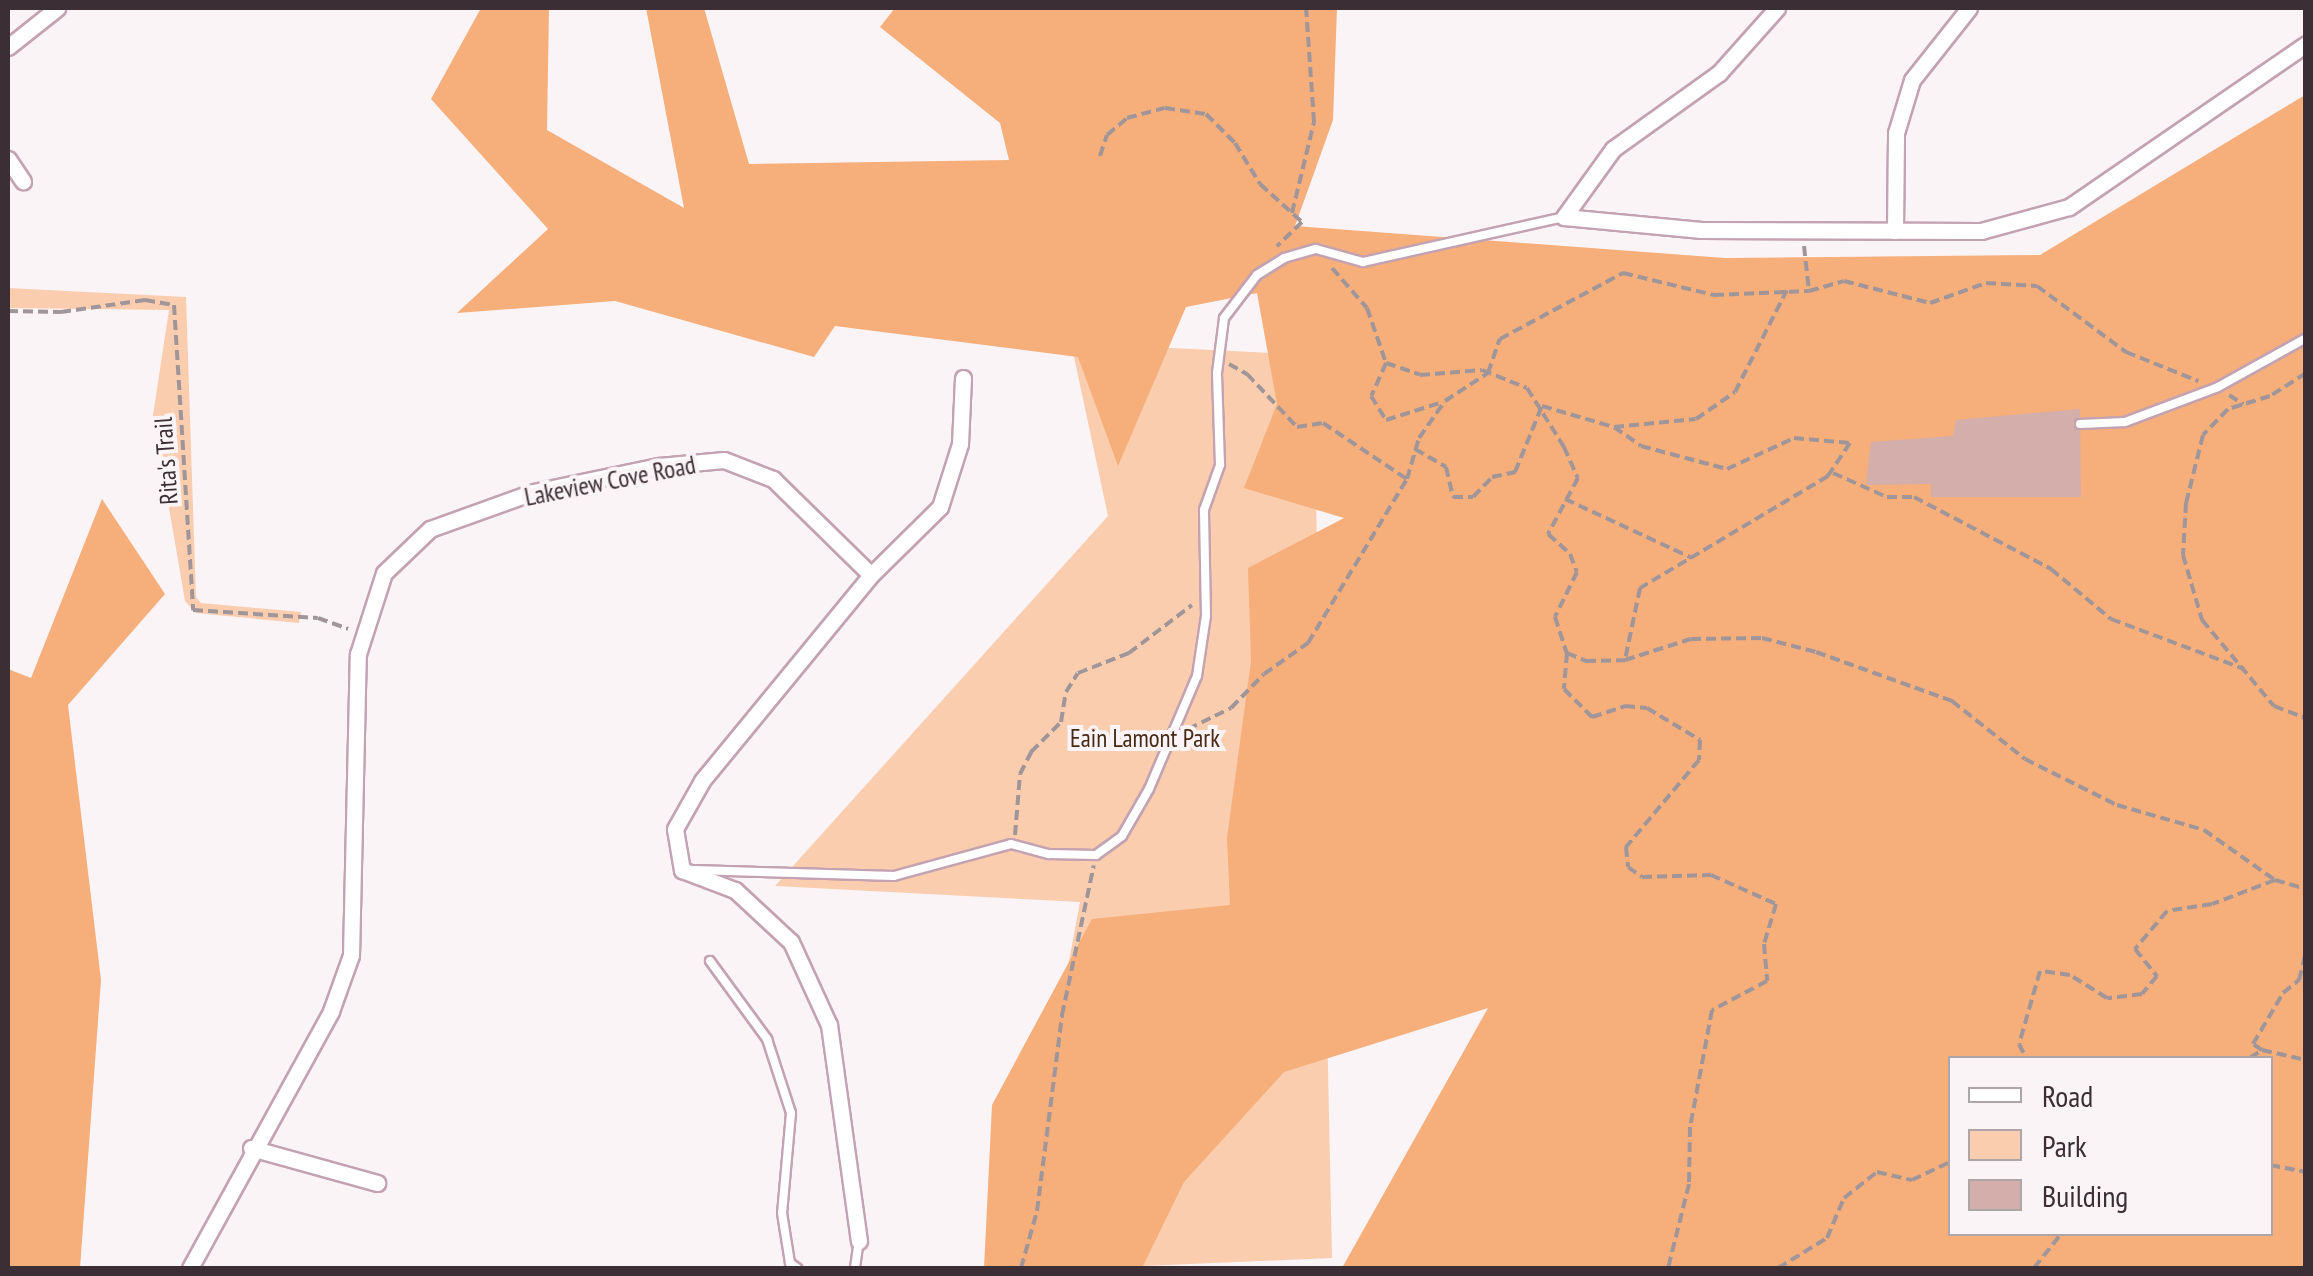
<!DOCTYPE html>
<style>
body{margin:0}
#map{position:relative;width:2313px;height:1276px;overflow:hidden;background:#fbf4f7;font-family:"PT Sans Narrow",sans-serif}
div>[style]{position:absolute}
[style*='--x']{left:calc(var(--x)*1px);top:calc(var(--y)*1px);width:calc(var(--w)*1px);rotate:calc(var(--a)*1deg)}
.green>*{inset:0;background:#facdae}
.forest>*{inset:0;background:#f6ae7a}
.building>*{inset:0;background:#d3aeab}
.path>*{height:4px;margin-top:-2px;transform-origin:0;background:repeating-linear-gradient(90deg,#a0969a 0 10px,transparent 0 15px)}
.roads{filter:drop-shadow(2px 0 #c3a2b1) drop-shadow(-2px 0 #c3a2b1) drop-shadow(0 2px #c3a2b1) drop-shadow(0 -2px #c3a2b1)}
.lane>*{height:8px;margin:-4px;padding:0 4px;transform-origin:4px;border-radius:4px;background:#fff}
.street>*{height:15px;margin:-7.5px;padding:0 7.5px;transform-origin:7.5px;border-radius:7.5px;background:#fff}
span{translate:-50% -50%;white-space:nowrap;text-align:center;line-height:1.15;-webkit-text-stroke:8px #fbf4f7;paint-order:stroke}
.street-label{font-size:25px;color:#3b2e34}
.park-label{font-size:25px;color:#472a14}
.frame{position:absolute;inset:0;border:10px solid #3b2e34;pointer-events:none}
.legend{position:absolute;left:1948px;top:1056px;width:325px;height:180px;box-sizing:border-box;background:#fbf4f7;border:2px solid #aea5a9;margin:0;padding:12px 18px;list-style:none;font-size:30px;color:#3b2e34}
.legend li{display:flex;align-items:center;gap:20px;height:50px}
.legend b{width:50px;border:2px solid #aea5a9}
</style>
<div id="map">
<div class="green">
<div style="clip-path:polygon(8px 288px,186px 297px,196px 597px,201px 603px,301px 612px,299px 623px,196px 613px,185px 601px,153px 415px,169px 310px,8px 308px)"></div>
<div style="clip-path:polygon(1071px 343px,1313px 355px,1332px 1258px,1098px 1268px,1051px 1058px,1080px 902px,775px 886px,1108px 516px)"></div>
</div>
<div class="forest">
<div style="clip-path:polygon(evenodd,481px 8px,549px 8px,547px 130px,684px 208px,646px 8px,704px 8px,749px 164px,1009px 160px,1000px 123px,880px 27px,895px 8px,1337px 8px,1333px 120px,1295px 226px,1725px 258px,2040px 255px,2305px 95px,2305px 1268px,1342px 1268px,1488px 1008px,1284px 1072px,1184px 1182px,1142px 1268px,984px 1268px,992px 1105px,1092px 919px,1230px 905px,1227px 838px,1251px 661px,1248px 568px,1344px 518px,1244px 488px,1277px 404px,1257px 293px,1186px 307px,1118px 466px,1078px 357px,835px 326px,814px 357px,615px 301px,457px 313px,548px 229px,431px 99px,481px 8px,1950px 1058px,2270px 1058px,2270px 1234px,1950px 1234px,1950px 1058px)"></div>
<div style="clip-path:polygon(102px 499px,165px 594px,68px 705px,101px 980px,80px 1268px,8px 1268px,8px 669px,31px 678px)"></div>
</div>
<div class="building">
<div style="clip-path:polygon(2080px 409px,2081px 497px,1931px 497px,1931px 484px,1866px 485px,1871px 442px,1953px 436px,1956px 420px)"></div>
</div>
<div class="path">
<div style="--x:1100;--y:156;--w:22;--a:-72"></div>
<div style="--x:1107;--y:135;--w:26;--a:-40"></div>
<div style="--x:1127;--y:118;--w:39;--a:-15"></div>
<div style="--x:1165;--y:108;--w:41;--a:8.3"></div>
<div style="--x:1206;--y:114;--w:41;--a:45"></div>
<div style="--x:1235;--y:143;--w:48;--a:58.6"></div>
<div style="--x:1260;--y:184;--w:57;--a:42.1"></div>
<div style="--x:1302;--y:222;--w:35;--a:136"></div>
<div style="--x:1292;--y:213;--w:94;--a:-76.4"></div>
<div style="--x:1314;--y:122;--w:114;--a:-94"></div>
<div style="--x:1804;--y:246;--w:45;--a:83.7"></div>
<div style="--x:1332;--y:268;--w:53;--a:48.8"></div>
<div style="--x:1367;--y:308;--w:58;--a:70.9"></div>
<div style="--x:1386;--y:363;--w:36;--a:19"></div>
<div style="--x:1420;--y:375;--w:62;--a:-4.6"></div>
<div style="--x:1482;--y:370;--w:48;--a:21.8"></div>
<div style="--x:1527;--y:388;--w:70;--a:57.9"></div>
<div style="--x:1564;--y:447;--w:34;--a:66"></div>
<div style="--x:1578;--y:478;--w:64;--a:118.2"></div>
<div style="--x:1548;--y:534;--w:30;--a:42"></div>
<div style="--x:1570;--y:554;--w:19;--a:69"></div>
<div style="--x:1577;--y:572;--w:50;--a:116.1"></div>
<div style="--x:1555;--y:617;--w:38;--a:72"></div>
<div style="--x:1567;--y:653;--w:36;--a:95"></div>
<div style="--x:1564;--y:689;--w:40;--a:45"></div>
<div style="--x:1592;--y:717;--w:35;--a:-18"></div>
<div style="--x:1625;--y:706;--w:22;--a:5"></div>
<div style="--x:1647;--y:708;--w:62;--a:31.1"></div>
<div style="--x:1700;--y:740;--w:20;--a:93"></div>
<div style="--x:1699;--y:760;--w:114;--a:130"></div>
<div style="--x:1626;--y:847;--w:20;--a:84"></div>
<div style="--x:1628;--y:867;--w:17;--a:36"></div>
<div style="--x:1642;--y:877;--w:69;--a:-1.7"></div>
<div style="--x:1711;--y:875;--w:71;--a:24"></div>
<div style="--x:1776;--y:904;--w:42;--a:106.7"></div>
<div style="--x:1764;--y:944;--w:37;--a:85"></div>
<div style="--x:1767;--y:981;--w:62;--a:152.2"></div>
<div style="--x:1712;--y:1010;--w:119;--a:100.6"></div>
<div style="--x:1690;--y:1127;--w:57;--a:91"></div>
<div style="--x:1689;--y:1184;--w:87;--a:104"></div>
<div style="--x:8;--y:311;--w:53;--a:1.1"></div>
<div style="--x:61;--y:312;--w:85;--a:-8.1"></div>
<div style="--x:145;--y:300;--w:29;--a:10"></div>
<div style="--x:174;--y:305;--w:306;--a:86.4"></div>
<div style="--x:193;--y:610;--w:125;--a:3.7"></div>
<div style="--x:318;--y:618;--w:32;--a:20"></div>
<div style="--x:1386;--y:363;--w:36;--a:114"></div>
<div style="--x:1371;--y:396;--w:28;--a:58"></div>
<div style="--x:1386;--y:420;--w:60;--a:-17.5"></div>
<div style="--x:1229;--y:364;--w:21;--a:29"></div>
<div style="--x:1247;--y:374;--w:73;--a:46.7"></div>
<div style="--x:1297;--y:427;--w:26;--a:-9"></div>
<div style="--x:1323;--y:423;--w:101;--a:33.7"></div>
<div style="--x:1407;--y:479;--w:43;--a:-73.7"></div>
<div style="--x:1419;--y:438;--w:45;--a:-54.9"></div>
<div style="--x:1445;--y:401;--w:51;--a:-33.1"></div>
<div style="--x:1488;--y:373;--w:36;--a:-71"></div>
<div style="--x:1500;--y:339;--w:140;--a:-28.2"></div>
<div style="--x:1623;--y:273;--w:94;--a:13.6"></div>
<div style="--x:1714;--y:295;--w:95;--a:-2.4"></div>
<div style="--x:1809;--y:291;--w:36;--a:-16"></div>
<div style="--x:1844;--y:281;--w:89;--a:14.3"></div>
<div style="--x:1930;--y:303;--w:59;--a:-19.7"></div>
<div style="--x:1986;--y:283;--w:51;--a:3.4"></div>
<div style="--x:2037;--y:286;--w:111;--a:36.6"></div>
<div style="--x:2126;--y:352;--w:78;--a:21.9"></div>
<div style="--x:2306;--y:373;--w:43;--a:147.4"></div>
<div style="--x:2270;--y:396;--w:44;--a:162.8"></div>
<div style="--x:2228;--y:409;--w:36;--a:134"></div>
<div style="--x:2203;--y:435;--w:70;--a:104"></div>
<div style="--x:2186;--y:503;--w:52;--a:93.3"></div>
<div style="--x:2183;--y:555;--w:68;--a:73.7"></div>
<div style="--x:2202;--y:620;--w:112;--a:50.1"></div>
<div style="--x:2274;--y:706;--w:34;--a:21"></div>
<div style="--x:2229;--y:395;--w:17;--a:33"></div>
<div style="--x:1614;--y:427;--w:82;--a:-5.6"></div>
<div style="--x:1696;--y:419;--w:47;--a:-34.7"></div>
<div style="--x:1735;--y:392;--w:114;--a:-63"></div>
<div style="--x:1415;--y:449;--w:36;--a:30"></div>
<div style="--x:1446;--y:467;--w:31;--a:77"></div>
<div style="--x:1453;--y:497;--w:20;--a:0"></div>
<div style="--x:1473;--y:497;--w:28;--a:-46"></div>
<div style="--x:1492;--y:477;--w:24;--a:-12"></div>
<div style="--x:1515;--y:472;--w:71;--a:-67.8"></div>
<div style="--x:1542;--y:406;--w:75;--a:16.3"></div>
<div style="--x:1614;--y:427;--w:33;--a:35"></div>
<div style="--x:1641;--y:446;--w:89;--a:15"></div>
<div style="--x:1727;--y:469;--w:74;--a:-24.8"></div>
<div style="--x:1794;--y:438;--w:56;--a:5.1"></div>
<div style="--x:1850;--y:443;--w:40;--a:124"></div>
<div style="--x:1828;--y:476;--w:219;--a:149.2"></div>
<div style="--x:1640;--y:588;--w:74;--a:101.8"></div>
<div style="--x:1625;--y:660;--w:69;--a:-17.7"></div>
<div style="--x:1691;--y:639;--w:71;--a:-0.8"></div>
<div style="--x:1762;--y:638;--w:56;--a:14.5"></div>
<div style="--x:1816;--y:652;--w:145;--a:19.8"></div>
<div style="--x:1952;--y:701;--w:93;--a:38.5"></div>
<div style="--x:2025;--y:759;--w:103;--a:26.6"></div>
<div style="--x:2117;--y:805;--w:91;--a:16"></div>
<div style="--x:2204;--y:830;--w:87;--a:35.2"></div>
<div style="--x:2275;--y:880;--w:67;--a:159.1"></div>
<div style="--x:2212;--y:904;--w:46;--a:171.2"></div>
<div style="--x:2167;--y:911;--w:50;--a:130.1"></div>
<div style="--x:2135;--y:949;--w:35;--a:51"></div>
<div style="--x:2157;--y:976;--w:23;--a:130"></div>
<div style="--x:2142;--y:994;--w:35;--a:173"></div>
<div style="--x:2107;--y:998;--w:44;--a:-148.1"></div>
<div style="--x:2070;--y:975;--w:30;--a:-172"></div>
<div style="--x:2040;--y:971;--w:76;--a:106"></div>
<div style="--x:2019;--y:1044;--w:16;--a:63"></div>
<div style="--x:1833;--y:473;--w:59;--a:24"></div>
<div style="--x:1887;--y:497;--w:27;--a:0"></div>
<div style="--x:1914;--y:497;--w:155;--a:27.7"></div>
<div style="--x:2051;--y:569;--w:78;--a:39.8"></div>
<div style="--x:2111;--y:619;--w:142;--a:20.6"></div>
<div style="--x:1565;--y:499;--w:140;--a:24.9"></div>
<div style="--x:1567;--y:653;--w:21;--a:23"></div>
<div style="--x:1586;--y:661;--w:39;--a:-1"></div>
<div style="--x:1188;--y:729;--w:48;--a:-26"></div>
<div style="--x:1231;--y:708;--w:47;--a:-45.9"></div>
<div style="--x:1264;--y:674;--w:54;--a:-35.2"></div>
<div style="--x:1308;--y:643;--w:192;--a:-58.9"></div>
<div style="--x:1015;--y:835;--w:61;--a:-85.3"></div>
<div style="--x:1020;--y:774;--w:25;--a:-63"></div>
<div style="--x:1031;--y:752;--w:42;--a:-45"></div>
<div style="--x:1061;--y:722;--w:30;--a:-81"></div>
<div style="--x:1066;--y:692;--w:22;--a:-58"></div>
<div style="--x:1078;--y:673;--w:55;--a:-21.4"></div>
<div style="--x:1129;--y:653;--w:79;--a:-37.3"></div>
<div style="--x:2275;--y:880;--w:32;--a:16"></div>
<div style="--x:2262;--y:1050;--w:45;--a:12.8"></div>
<div style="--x:2250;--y:1058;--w:14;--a:-34"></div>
<div style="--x:2262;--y:1050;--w:11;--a:-146"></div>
<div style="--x:2253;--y:1044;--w:59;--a:-59.5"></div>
<div style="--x:2283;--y:993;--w:21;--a:-39"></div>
<div style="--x:2299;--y:980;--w:30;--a:-76"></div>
<div style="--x:2270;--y:1165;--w:37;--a:11"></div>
<div style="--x:1021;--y:1268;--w:59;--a:-74.3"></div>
<div style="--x:1037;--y:1211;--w:198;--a:-82.7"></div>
<div style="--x:1062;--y:1015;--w:153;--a:-78"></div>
<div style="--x:1778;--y:1268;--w:57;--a:-31.5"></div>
<div style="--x:1827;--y:1238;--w:43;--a:-67"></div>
<div style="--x:1844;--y:1198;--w:42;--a:-38.2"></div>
<div style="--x:1877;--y:1172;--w:36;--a:13"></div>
<div style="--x:1912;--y:1180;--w:42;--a:-25.3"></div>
<div style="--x:2034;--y:1268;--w:43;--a:-51.5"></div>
</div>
<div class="roads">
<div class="lane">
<div style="--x:2080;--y:424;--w:45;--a:-2.5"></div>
<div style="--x:2125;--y:422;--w:99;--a:-20.6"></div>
<div style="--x:2218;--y:387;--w:101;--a:-29.1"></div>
<div style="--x:694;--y:870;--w:200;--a:1.7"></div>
<div style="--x:894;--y:876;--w:121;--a:-15.3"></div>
<div style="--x:1011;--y:844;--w:39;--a:15"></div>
<div style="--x:1049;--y:854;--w:47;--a:1.2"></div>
<div style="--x:1096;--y:855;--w:32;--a:-36"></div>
<div style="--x:1122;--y:836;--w:54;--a:-60.1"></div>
<div style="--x:1149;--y:789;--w:123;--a:-67"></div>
<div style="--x:1197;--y:676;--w:61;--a:-81.5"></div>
<div style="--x:1206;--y:616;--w:106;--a:-91.1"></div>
<div style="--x:1204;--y:510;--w:48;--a:-70.4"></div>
<div style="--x:1220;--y:465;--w:92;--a:-91.9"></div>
<div style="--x:1217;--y:373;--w:55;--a:-82.7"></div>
<div style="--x:1224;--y:318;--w:54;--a:-52.5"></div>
<div style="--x:1257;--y:275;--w:32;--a:-32"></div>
<div style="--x:1284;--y:258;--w:33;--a:-16"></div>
<div style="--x:1316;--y:249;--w:49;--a:15.5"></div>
<div style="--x:1363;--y:262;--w:206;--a:-12.6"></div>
<div style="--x:710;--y:961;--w:97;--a:53.8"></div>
<div style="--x:767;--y:1039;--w:78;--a:72"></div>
<div style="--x:791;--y:1113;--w:100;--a:95.1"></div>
<div style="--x:782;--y:1213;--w:51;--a:80.9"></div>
<div style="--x:790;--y:1263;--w:9;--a:36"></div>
<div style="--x:855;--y:1268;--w:27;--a:-82"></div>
</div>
<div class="street">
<div style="--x:1777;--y:8;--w:87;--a:131.7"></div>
<div style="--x:1719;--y:73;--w:130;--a:144.4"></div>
<div style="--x:1613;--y:149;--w:84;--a:125.8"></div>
<div style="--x:1564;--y:217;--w:138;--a:5.4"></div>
<div style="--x:1701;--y:230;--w:280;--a:0.2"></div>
<div style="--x:1981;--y:231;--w:91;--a:-15.3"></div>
<div style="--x:2069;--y:207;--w:288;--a:-34.5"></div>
<div style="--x:8;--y:47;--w:63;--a:-38.5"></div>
<div style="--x:8;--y:159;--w:27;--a:56"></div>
<div style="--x:1895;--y:231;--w:98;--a:-89.4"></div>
<div style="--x:1896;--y:133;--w:55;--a:-73.2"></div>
<div style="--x:1912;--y:80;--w:92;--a:-51.6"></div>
<div style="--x:871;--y:575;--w:97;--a:-44.6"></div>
<div style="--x:940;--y:507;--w:66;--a:-72.4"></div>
<div style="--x:960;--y:444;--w:66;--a:-87.4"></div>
<div style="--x:251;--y:1148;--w:131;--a:15.5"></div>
<div style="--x:190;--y:1268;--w:293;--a:-61.2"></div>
<div style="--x:331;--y:1011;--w:59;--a:-70.3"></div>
<div style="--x:351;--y:955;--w:301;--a:-88.7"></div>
<div style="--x:358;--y:654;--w:85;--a:-72.2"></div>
<div style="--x:384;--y:573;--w:64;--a:-43.7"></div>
<div style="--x:430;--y:529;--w:109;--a:-19.8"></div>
<div style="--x:533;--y:492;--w:129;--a:-11.7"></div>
<div style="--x:659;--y:466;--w:65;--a:-5.3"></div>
<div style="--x:724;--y:460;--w:53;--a:21.2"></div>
<div style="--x:773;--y:479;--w:137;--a:44.4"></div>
<div style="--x:871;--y:575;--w:266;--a:129.4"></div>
<div style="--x:702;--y:781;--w:55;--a:119.4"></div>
<div style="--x:675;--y:829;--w:42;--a:80.3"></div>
<div style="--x:682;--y:870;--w:57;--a:20.7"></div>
<div style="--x:735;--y:890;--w:76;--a:42.9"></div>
<div style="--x:791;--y:942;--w:91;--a:65.4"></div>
<div style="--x:829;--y:1025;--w:218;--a:82.1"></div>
</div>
</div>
<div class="street-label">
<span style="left:166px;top:461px;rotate:-94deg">Rita's Trail</span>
<span style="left:610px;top:481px;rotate:-11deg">Lakeview Cove Road</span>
</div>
<div class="park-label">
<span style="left:1145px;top:738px">Eain Lamont Park</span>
</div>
<div class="frame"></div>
<ul class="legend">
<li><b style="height:12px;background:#fff"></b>Road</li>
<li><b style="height:28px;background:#facdae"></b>Park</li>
<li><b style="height:28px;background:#d3aeab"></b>Building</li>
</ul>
</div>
